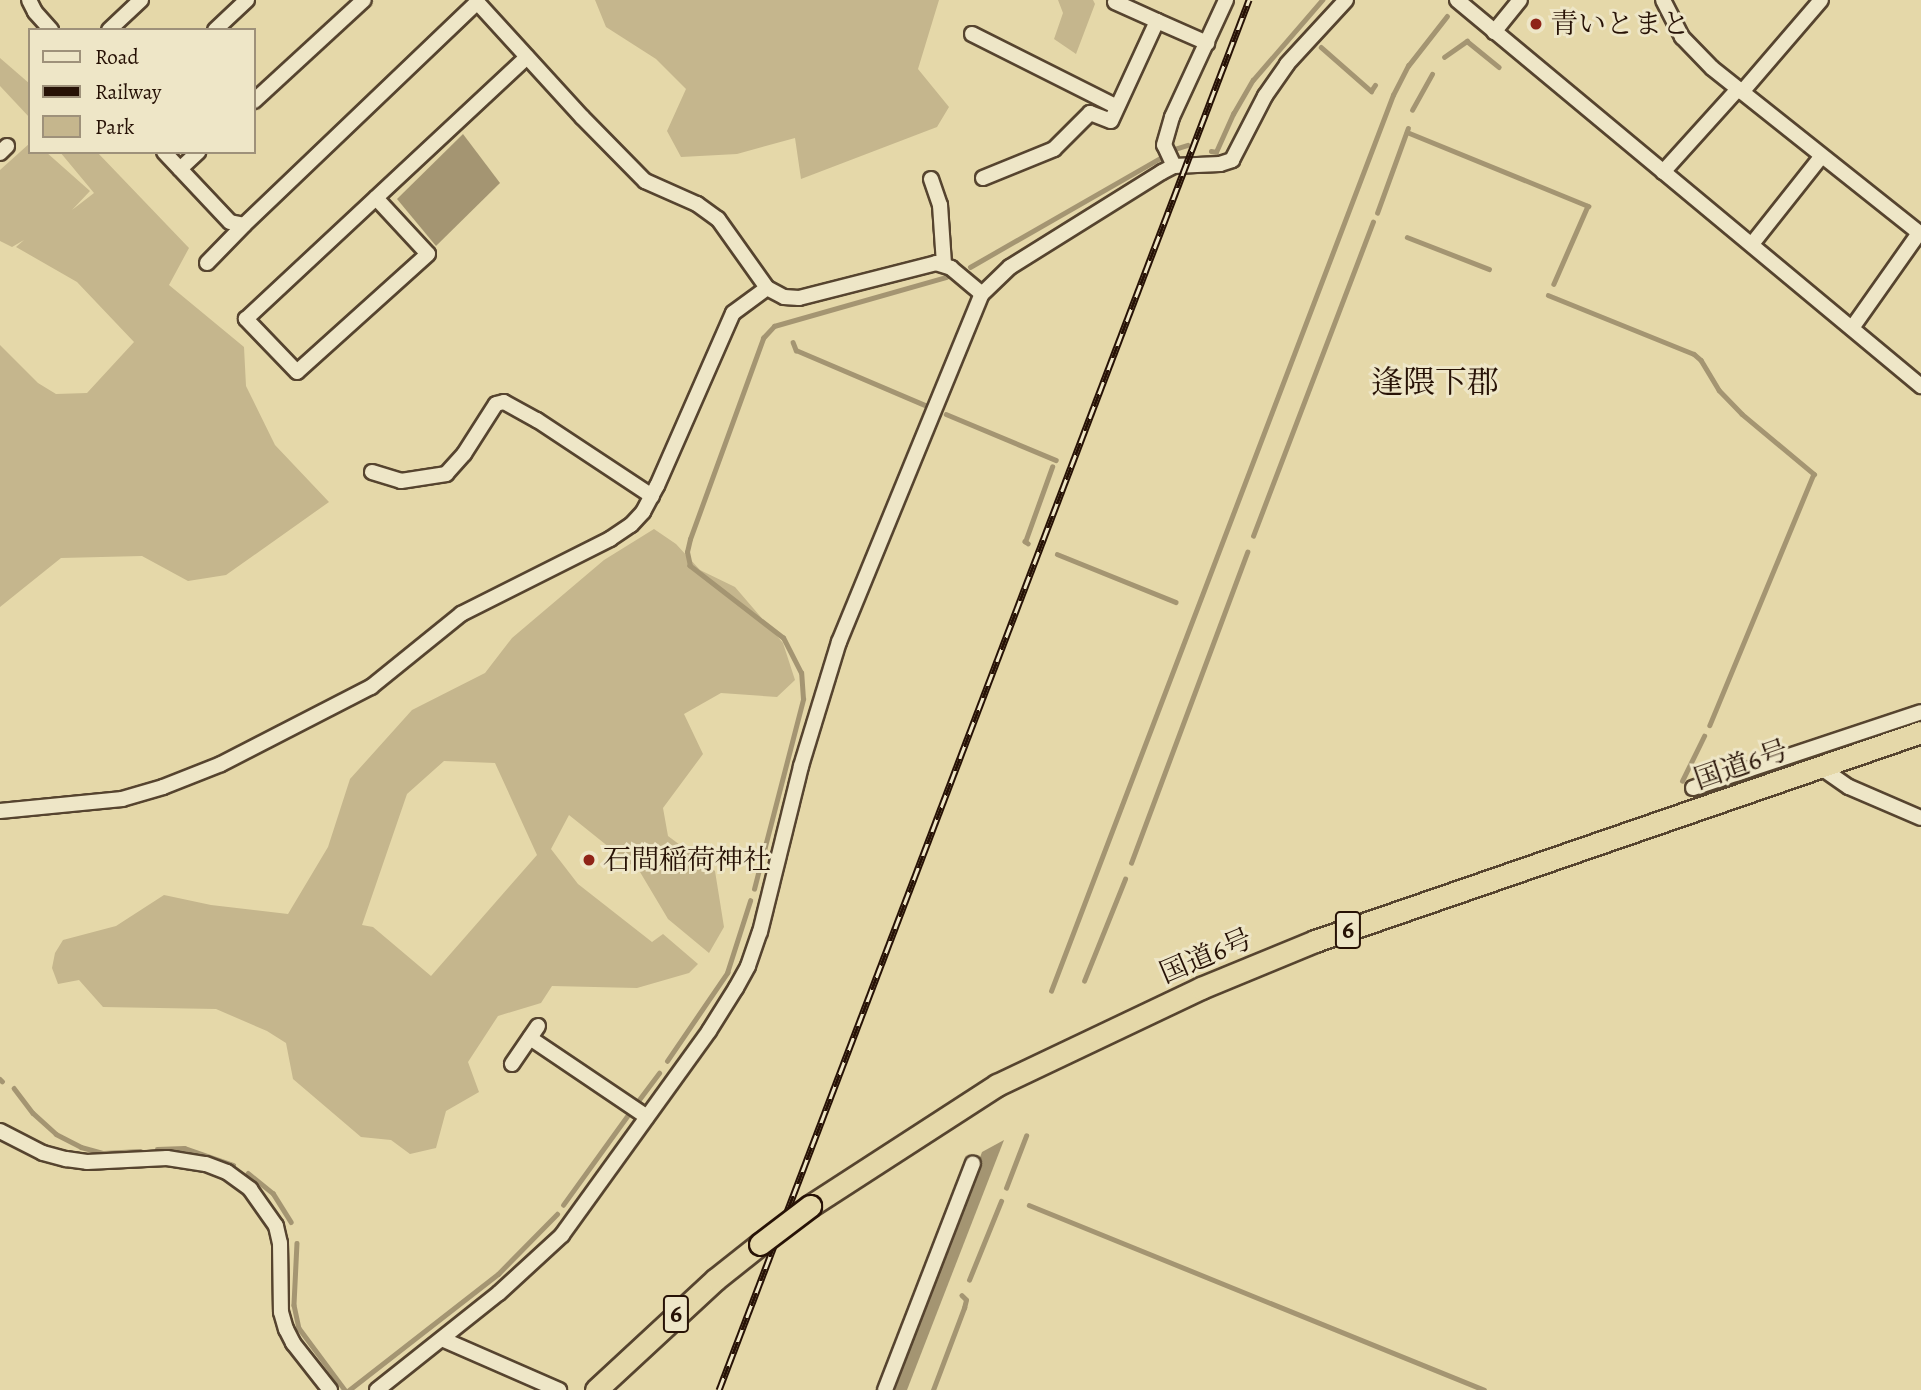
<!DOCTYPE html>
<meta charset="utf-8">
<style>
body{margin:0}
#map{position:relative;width:1921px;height:1390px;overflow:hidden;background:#e5d8a9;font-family:Alegreya,"Noto Serif JP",serif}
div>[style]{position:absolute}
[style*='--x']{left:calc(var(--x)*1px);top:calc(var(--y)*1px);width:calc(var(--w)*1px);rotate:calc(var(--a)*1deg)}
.green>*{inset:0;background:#c5b68d}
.water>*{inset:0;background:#a49572}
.stream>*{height:4.5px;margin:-2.25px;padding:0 2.25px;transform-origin:2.25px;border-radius:2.25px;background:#a49572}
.roads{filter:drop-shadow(2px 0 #56442f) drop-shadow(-2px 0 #56442f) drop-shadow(0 2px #56442f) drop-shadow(0 -2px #56442f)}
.minor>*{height:14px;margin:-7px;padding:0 7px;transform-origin:7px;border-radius:7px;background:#eee6c7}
.highway>*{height:21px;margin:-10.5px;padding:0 10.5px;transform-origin:10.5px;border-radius:10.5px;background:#e5d8a9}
.rail>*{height:7px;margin-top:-3.5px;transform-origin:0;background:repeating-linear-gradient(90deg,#eee6c7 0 13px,#271206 0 26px);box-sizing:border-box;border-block:2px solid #271206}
.bridges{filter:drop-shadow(2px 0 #271206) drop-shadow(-2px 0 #271206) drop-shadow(0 2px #271206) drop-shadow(0 -2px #271206)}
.highway-bridge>*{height:21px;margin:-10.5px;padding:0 10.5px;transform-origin:10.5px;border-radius:10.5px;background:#e5d8a9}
.dots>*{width:19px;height:19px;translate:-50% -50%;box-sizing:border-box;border:4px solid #eee6c7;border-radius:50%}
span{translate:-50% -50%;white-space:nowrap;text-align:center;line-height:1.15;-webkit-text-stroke:6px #eee6c7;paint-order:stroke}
.shield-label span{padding:2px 5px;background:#eee6c7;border:2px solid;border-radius:5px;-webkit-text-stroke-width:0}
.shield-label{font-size:26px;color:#271206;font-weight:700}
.poi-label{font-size:28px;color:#271206}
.left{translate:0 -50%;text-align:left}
.street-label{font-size:28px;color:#271206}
.quarter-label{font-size:32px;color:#271206}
.legend{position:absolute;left:28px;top:28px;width:228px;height:126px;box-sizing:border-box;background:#eee6c7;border:2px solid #9e917a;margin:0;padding:9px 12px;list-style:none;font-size:21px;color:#271206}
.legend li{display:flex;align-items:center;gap:14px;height:35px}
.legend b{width:35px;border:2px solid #9e917a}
</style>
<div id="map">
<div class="green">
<div style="clip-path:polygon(595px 0,939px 0,918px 69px,949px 107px,937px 127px,801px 179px,795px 138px,737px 154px,681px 157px,667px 131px,686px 89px,656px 59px,606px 27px)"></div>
<div style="clip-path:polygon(1058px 0,1093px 0,1095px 4px,1076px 54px,1054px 39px,1063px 13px)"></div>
<div style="clip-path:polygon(0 58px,30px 84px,30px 118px,0 86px)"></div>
<div style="clip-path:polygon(30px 143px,30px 152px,46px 152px,90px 191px,72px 210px,94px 193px,60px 152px,97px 152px,189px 248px,169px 285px,244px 347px,246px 386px,275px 445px,329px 502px,226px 575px,188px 581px,142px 556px,61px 558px,0 607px,0 345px,38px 383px,56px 394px,87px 393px,134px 342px,77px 282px,16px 247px,24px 240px,12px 247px,0 241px,0 170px)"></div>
<div style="clip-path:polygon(evenodd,654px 529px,676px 544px,700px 570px,735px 587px,783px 643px,795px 680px,777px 697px,721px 693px,684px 714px,703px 754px,663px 808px,668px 836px,715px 871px,724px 927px,709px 953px,668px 919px,640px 872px,569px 815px,551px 849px,578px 884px,652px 942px,663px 934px,698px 964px,689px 973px,637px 988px,552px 986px,541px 1003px,498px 1016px,468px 1062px,479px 1092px,446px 1111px,436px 1148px,410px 1154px,391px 1140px,361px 1137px,293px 1079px,286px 1043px,267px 1031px,216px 1009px,103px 1007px,79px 980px,58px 984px,52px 968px,55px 953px,63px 940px,116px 926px,164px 895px,211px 905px,288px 914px,328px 847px,350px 779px,412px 710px,485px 673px,512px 638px,604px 560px,654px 529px,444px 761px,495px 763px,537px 855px,431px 976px,373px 927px,362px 925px,407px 794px,444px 761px)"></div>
</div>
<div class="water">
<div style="clip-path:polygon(463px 134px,500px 183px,436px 246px,397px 199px)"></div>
<div style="clip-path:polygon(1004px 1140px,907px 1390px,895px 1390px,982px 1152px)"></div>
</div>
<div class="stream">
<div style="--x:1321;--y:47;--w:67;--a:41.3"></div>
<div style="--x:1371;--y:91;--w:7;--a:-56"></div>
<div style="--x:1444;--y:57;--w:28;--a:-35"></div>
<div style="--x:1467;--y:41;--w:41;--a:39.1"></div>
<div style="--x:1412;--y:110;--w:41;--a:-60.9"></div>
<div style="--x:1407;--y:132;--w:196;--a:22.2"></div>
<div style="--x:1588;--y:206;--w:85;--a:113.6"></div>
<div style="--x:1175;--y:149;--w:13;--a:-18"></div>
<div style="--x:1211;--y:151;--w:5;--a:11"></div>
<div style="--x:1216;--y:152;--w:42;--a:-65.9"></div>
<div style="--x:1233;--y:114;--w:39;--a:-60"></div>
<div style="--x:1253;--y:80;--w:106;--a:-49.2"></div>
<div style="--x:1377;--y:213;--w:90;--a:-70"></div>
<div style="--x:1407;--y:237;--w:88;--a:21.3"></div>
<div style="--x:970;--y:267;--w:221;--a:-29.8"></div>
<div style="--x:1548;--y:295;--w:157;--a:22"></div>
<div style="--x:1694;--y:354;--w:9;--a:41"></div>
<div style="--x:1701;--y:360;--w:35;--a:59"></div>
<div style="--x:1719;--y:390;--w:33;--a:46"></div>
<div style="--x:1742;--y:414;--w:94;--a:39.8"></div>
<div style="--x:1814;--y:474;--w:272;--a:112.5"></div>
<div style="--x:793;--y:342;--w:9;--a:69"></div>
<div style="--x:796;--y:350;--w:142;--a:23.1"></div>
<div style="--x:946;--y:414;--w:119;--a:22.7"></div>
<div style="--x:1253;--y:536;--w:336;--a:-69.1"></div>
<div style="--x:1028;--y:544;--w:4;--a:-146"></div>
<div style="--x:1025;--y:542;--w:80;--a:-70.2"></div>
<div style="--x:1057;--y:554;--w:128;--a:22"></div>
<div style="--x:1682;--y:781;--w:50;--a:-63.9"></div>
<div style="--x:1131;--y:863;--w:332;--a:-69.5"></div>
<div style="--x:754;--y:889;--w:196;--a:-75.5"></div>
<div style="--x:803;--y:699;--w:26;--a:-94"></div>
<div style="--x:801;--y:673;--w:39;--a:-117"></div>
<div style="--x:783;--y:638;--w:118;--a:-142.3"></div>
<div style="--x:690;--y:566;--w:14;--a:-102"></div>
<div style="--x:687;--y:552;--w:13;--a:-77"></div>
<div style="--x:690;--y:539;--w:214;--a:-70"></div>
<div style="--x:763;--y:338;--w:16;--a:-47"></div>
<div style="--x:774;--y:326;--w:179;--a:-15.9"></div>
<div style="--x:1084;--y:981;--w:110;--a:-68.1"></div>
<div style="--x:1051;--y:991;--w:959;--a:-69.11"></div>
<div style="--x:1393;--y:95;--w:33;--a:-63"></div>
<div style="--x:1408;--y:66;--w:63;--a:-52"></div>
<div style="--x:667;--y:1061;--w:107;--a:-55.7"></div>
<div style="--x:727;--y:973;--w:76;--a:-72.3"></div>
<div style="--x:0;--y:1079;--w:3;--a:45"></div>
<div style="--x:14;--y:1088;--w:31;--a:53"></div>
<div style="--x:33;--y:1113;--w:31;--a:42"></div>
<div style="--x:56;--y:1134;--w:28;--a:27"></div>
<div style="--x:81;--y:1147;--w:23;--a:15"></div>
<div style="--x:103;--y:1153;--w:37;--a:-3"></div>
<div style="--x:638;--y:1101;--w:35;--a:-53"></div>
<div style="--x:157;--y:1149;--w:27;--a:-2"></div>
<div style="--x:184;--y:1148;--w:52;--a:19.1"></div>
<div style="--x:248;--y:1173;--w:32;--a:39"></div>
<div style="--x:273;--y:1193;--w:34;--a:58"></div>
<div style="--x:1006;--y:1188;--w:56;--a:-69"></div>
<div style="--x:563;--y:1205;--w:111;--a:-54.2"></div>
<div style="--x:1029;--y:1205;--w:491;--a:22.1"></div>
<div style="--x:297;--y:1243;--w:62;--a:92.8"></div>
<div style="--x:294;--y:1305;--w:24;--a:78"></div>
<div style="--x:299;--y:1328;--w:77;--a:53.4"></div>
<div style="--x:969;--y:1280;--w:85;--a:-67.9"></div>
<div style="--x:349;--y:1390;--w:189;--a:-37.9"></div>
<div style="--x:498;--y:1274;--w:84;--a:-45.5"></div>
<div style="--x:933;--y:1390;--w:88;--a:-69.3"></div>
<div style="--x:964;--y:1308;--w:8;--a:-76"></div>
<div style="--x:966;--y:1300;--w:6;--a:-135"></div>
</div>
<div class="roads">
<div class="minor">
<div style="--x:29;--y:0;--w:13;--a:63"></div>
<div style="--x:35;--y:12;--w:24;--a:48"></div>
<div style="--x:1457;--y:0;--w:604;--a:39.76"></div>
<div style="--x:1663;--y:0;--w:42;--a:62.8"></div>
<div style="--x:1682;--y:37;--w:43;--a:45.9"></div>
<div style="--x:1712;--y:68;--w:267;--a:38.5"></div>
<div style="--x:1115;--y:2;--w:46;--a:24.3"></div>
<div style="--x:109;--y:30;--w:44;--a:-43.2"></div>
<div style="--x:215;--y:30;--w:44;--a:-43.2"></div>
<div style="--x:1494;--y:32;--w:41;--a:-50.9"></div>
<div style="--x:972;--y:34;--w:162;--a:26.7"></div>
<div style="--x:1742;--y:92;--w:121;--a:-49.3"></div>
<div style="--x:254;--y:101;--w:149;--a:-42.6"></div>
<div style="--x:164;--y:152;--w:96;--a:46.7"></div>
<div style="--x:230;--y:222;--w:14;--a:12"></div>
<div style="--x:244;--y:225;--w:323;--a:-43.7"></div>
<div style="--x:477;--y:2;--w:156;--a:47.6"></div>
<div style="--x:582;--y:117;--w:90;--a:45.5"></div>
<div style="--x:645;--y:181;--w:57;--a:23.9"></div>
<div style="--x:697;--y:204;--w:26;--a:36"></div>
<div style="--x:718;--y:219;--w:85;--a:54.6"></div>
<div style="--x:767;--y:288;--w:19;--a:28"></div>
<div style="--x:784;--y:297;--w:15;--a:4"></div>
<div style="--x:799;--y:298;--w:141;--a:-14.3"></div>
<div style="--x:936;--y:263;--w:16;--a:18"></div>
<div style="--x:951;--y:268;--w:40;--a:40"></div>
<div style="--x:0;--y:153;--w:10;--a:-45"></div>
<div style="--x:1174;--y:166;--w:23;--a:-115"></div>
<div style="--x:1164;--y:145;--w:29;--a:-74"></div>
<div style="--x:1172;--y:117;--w:129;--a:-65.2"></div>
<div style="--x:180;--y:169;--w:25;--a:-43"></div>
<div style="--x:1663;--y:172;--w:112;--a:-47.9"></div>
<div style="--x:983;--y:178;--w:77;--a:-22.2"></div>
<div style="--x:1054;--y:149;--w:51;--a:-45"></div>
<div style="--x:1090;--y:113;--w:22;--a:21"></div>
<div style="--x:1111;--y:121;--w:110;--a:-65.3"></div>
<div style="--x:1157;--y:21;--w:55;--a:23.7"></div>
<div style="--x:931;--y:179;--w:28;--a:71"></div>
<div style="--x:940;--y:205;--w:59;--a:86.1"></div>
<div style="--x:376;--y:198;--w:76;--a:47.1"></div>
<div style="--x:428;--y:254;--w:176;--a:138"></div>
<div style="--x:297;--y:372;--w:74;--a:-133.9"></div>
<div style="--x:246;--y:319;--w:384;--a:-43"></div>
<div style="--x:1752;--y:244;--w:111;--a:-51.6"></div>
<div style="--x:207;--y:263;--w:53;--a:-45.8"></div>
<div style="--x:1852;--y:328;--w:116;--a:-54.8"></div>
<div style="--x:372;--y:472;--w:30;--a:17"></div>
<div style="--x:401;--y:481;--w:46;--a:-8.8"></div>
<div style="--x:446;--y:474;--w:27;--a:-48"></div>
<div style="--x:464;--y:454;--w:59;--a:-57.4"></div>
<div style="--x:496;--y:404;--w:8;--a:-14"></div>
<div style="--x:504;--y:402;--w:38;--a:29"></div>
<div style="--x:537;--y:420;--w:138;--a:33.5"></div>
<div style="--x:1820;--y:767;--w:35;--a:35"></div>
<div style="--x:1849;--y:787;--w:78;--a:23.3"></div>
<div style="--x:1693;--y:788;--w:240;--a:-18.4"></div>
<div style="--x:0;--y:811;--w:123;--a:-5.6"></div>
<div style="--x:122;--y:799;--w:43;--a:-16.3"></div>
<div style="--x:163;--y:787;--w:62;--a:-21.6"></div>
<div style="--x:221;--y:764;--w:169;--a:-27.2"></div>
<div style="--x:371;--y:687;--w:116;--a:-39"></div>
<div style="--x:461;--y:614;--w:167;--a:-26.7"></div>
<div style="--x:610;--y:539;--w:25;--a:-34"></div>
<div style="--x:631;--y:525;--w:18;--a:-47"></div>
<div style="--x:643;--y:512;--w:30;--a:-62"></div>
<div style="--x:657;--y:486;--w:189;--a:-66.3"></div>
<div style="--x:733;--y:313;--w:42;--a:-36.3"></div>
<div style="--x:530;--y:1038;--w:141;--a:34"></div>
<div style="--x:512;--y:1064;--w:46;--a:-55.6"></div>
<div style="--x:0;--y:1131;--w:48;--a:27.1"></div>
<div style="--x:43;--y:1153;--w:24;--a:15"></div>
<div style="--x:66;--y:1159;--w:21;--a:8"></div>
<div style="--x:87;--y:1162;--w:80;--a:-2.9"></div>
<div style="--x:167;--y:1158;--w:39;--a:9"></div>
<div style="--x:206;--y:1164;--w:22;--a:21"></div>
<div style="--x:227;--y:1172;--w:29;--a:36"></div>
<div style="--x:250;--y:1189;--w:45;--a:54.9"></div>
<div style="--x:276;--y:1226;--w:17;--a:77"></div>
<div style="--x:280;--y:1243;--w:69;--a:89.2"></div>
<div style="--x:281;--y:1312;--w:18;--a:74"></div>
<div style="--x:286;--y:1329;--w:16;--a:63"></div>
<div style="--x:293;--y:1343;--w:60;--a:51.8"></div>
<div style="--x:442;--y:1339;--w:128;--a:23.6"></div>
<div style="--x:377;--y:1390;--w:156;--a:-38.5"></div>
<div style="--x:499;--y:1293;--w:86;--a:-42.6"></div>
<div style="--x:562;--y:1235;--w:251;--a:-54.2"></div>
<div style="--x:709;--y:1031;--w:51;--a:-57.9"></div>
<div style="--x:736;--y:988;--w:25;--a:-61"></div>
<div style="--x:748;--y:966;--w:36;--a:-71"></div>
<div style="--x:760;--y:932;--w:171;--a:-76.1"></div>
<div style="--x:801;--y:766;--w:130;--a:-73"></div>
<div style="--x:839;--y:642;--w:376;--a:-67.7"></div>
<div style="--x:982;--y:294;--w:39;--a:-44"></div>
<div style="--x:1010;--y:267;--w:179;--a:-32"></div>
<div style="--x:1162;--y:172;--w:13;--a:-27"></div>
<div style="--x:1174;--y:166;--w:46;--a:-2.5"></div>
<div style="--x:1220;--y:164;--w:13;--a:-18"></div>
<div style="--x:1232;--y:160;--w:72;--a:-62.7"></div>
<div style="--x:1265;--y:96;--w:39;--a:-55"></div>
<div style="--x:1287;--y:64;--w:87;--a:-47.3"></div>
<div style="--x:885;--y:1390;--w:243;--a:-68.8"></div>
</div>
<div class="highway">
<div style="--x:810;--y:1206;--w:223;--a:-32.9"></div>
<div style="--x:997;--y:1085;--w:226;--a:-25.4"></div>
<div style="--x:1201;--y:988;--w:123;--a:-22.4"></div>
<div style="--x:1315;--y:941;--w:641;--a:-19.03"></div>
<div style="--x:596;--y:1390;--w:163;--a:-42.8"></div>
<div style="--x:716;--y:1279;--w:56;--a:-38.5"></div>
</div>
</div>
<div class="rail">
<div style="--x:719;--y:1390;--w:1488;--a:-69.13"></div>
</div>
<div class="bridges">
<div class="highway-bridge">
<div style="--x:760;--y:1244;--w:63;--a:-37.2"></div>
</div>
</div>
<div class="dots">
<div style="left:1536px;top:24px;background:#8f2418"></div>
<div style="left:589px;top:860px;background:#8f2418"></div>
</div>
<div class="shield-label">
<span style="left:1348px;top:930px">6</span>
<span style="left:676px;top:1314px">6</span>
</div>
<div class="poi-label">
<span class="left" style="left:1550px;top:24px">青いとまと</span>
<span class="left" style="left:603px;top:860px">石間稲荷神社</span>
</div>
<div class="street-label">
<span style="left:1741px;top:765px;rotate:-19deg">国道6号</span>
<span style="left:1206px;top:956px;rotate:-23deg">国道6号</span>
</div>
<div class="quarter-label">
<span style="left:1435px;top:382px">逢隈下郡</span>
</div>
<ul class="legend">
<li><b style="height:9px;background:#eee6c7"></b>Road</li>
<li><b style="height:9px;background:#271206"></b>Railway</li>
<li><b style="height:19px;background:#c5b68d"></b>Park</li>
</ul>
</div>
